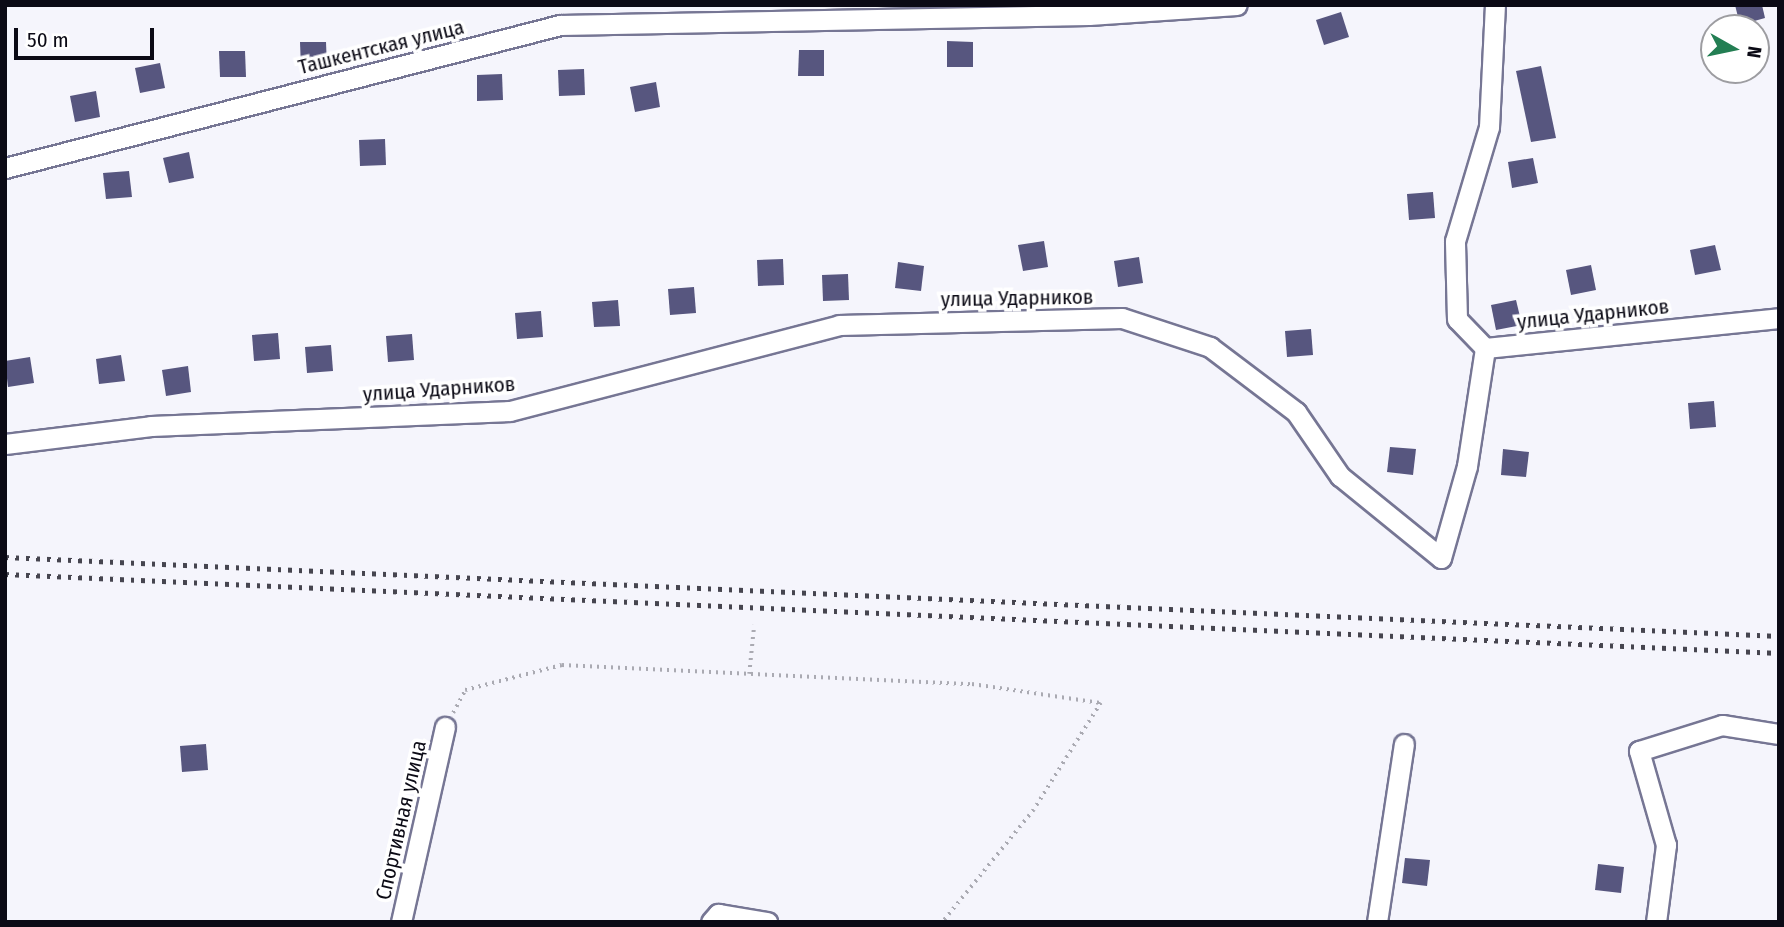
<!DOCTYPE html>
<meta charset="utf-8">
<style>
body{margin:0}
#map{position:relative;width:1784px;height:927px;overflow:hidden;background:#f5f5fc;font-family:"Fira Sans Condensed",sans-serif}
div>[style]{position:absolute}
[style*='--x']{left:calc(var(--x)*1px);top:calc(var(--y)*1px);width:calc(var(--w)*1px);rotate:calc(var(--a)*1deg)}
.building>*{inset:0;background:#57567f}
.path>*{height:3.5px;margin-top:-1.75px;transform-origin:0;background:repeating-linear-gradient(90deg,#aaaab2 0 2px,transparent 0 7px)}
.roads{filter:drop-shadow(2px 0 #767694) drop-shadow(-2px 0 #767694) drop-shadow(0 2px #767694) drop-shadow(0 -2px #767694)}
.street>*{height:19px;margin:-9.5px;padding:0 9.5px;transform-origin:9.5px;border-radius:9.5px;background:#fff}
.rail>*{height:5px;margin-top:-2.5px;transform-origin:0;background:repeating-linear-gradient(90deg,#46454f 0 3.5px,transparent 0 10.5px)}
span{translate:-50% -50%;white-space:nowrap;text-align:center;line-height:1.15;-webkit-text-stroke:7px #fff;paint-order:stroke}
.street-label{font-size:21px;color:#0b0a15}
.frame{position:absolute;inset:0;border:7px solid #0b0a15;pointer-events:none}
.north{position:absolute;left:1700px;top:14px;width:70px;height:70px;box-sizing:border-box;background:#fff;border:2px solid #9d9da1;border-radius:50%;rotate:99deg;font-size:19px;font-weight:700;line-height:28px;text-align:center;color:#0b0a15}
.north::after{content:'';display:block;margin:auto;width:24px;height:32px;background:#237e53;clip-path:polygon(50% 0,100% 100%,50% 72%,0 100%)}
.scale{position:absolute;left:14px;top:28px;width:140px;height:32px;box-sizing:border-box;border:4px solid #0b0a15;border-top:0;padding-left:9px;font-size:21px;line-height:24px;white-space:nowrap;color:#0b0a15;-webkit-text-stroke:5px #fff;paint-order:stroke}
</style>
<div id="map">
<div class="building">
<div style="clip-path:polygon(1735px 5px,1762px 5px,1765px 18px,1740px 25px)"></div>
<div style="clip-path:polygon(1341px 12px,1349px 37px,1324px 45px,1316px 20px)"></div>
<div style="clip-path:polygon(947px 41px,973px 42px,973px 67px,947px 67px)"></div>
<div style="clip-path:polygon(300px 42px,326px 42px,327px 68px,301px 68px)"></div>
<div style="clip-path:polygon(799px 50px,824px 50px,824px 76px,798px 76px)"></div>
<div style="clip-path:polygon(219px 51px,245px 51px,246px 77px,220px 77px)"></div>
<div style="clip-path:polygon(160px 63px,165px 88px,140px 93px,135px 68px)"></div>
<div style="clip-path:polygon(1541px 66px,1556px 138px,1531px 142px,1516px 71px)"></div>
<div style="clip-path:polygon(584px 69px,585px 95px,559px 96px,558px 70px)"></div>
<div style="clip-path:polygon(502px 74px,503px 100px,477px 101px,477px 75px)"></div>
<div style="clip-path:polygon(656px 82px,660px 107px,635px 112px,630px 87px)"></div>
<div style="clip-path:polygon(96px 91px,100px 117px,75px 122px,70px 96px)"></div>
<div style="clip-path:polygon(385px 139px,386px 165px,360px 166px,359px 140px)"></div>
<div style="clip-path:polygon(189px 152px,194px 178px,169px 183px,163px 158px)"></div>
<div style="clip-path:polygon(1533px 158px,1538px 183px,1512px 188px,1508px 162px)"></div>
<div style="clip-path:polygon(129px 171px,132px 197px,106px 199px,103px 173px)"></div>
<div style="clip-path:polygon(1433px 192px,1435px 218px,1409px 220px,1407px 194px)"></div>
<div style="clip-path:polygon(1044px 241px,1048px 267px,1023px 271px,1018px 245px)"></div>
<div style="clip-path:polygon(1715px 245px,1721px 270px,1695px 275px,1690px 250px)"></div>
<div style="clip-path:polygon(1139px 257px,1143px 283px,1118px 287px,1114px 261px)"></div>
<div style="clip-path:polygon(783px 259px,784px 285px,758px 286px,757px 260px)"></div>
<div style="clip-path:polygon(898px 262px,924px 266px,921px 291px,895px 288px)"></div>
<div style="clip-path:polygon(1591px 265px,1596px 290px,1571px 295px,1566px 270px)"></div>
<div style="clip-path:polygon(848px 274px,849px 300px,823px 301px,822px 275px)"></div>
<div style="clip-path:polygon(694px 287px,696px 313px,670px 315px,668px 289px)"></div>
<div style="clip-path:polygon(618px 300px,620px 326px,594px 327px,592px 302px)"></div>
<div style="clip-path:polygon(1516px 300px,1522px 325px,1496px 330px,1491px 305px)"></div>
<div style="clip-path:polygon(541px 311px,543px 337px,517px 339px,515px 313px)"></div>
<div style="clip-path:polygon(1311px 329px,1313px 355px,1287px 357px,1285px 331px)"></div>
<div style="clip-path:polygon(278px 333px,280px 359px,254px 361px,252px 335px)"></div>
<div style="clip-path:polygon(412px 334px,414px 360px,388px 362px,386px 336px)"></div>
<div style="clip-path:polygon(331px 345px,333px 371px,307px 373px,305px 347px)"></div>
<div style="clip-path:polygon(121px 355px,125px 381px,99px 384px,96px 359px)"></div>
<div style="clip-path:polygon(30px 357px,34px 383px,8px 387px,5px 361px)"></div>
<div style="clip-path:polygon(188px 366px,191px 392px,166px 396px,162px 370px)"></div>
<div style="clip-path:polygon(1714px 401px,1716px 427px,1690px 429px,1688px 403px)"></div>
<div style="clip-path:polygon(1390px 447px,1416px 449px,1413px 475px,1387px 472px)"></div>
<div style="clip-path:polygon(1503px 449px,1529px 452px,1526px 477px,1501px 475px)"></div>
<div style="clip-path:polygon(206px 744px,208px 770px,182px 772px,180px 746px)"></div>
<div style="clip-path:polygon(1405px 858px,1430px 860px,1427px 886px,1402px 883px)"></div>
<div style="clip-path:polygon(1598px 864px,1624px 867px,1621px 893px,1595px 890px)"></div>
</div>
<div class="path">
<div style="--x:749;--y:674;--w:49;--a:-84.2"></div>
<div style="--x:453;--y:713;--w:26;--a:-62"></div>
<div style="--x:465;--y:690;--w:100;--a:-14.5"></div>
<div style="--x:562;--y:665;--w:410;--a:2.7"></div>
<div style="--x:972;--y:684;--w:130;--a:8.4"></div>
<div style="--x:1101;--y:703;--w:126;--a:122.1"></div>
<div style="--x:1034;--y:810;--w:144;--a:129.1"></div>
</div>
<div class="roads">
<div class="street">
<div style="--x:5;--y:168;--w:573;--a:-14.45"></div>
<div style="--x:560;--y:25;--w:529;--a:-1.08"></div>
<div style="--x:1089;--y:15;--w:148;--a:-3.9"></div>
<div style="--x:1485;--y:348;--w:40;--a:-134"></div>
<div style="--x:1457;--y:319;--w:78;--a:-91.5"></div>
<div style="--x:1455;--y:241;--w:119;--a:-73.4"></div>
<div style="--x:1489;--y:127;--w:122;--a:-87.2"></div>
<div style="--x:5;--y:444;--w:147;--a:-7"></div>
<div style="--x:151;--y:426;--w:359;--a:-2.4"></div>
<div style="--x:510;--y:411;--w:340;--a:-14.6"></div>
<div style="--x:839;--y:325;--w:283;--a:-1.4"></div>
<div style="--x:1122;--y:318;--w:93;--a:18.2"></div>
<div style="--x:1210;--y:347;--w:108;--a:37.1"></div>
<div style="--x:1296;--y:412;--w:78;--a:55.5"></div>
<div style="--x:1340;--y:476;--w:130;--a:39.1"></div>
<div style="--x:1441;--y:558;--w:96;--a:-74.2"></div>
<div style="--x:1467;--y:466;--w:119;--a:-81.3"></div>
<div style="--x:1485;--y:348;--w:296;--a:-5.8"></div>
<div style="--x:401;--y:922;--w:200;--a:-77.3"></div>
<div style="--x:711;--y:922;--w:11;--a:-49"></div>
<div style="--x:718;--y:914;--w:50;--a:9.3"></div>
<div style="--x:1377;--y:922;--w:180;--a:-81.4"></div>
<div style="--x:1656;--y:922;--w:78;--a:-82.6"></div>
<div style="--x:1666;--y:845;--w:98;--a:-106"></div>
<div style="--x:1639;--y:751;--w:87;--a:-17.4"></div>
<div style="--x:1722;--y:725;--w:58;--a:9"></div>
</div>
</div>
<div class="rail">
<div style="--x:5;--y:557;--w:1776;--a:2.55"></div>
<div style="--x:5;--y:574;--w:1776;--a:2.55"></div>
</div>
<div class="street-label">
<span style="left:381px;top:47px;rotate:-14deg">Ташкентская улица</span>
<span style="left:1017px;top:298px;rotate:-1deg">улица Ударников</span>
<span style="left:1593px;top:314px;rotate:-6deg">улица Ударников</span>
<span style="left:439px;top:389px;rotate:-4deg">улица Ударников</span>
<span style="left:401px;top:820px;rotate:-77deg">Спортивная улица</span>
</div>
<div class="frame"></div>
<div class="north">N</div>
<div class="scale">50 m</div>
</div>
